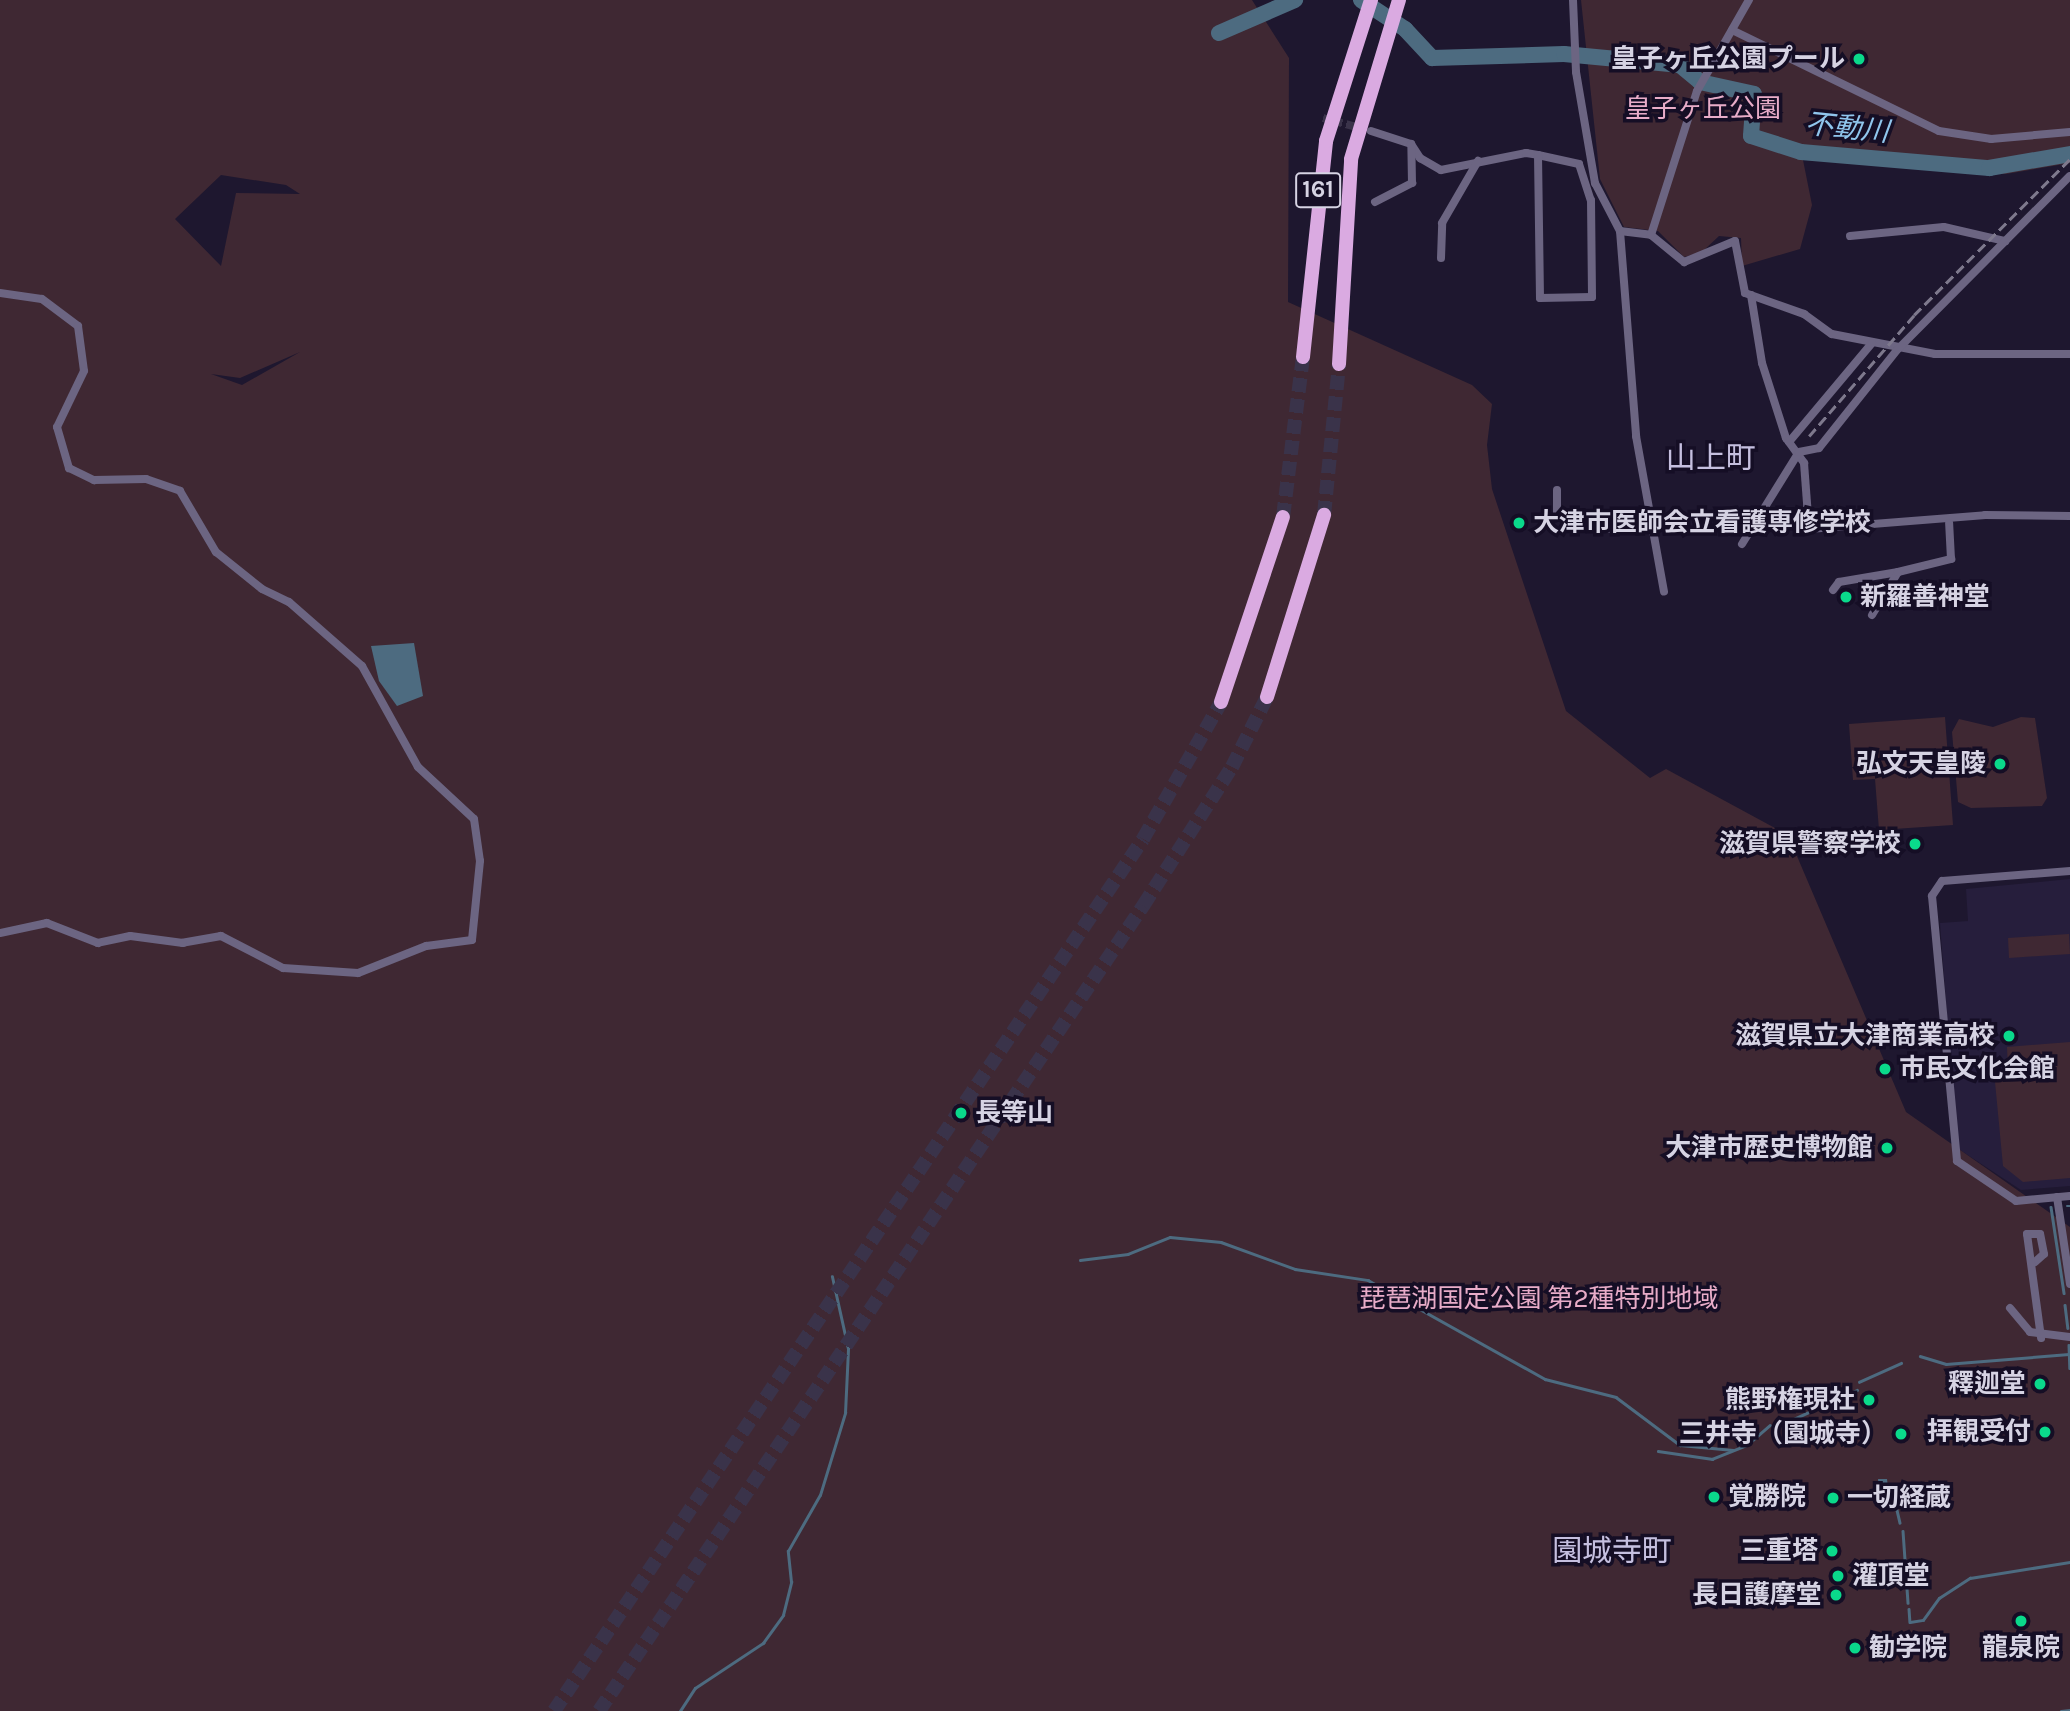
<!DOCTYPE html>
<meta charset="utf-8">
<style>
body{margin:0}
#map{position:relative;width:2070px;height:1711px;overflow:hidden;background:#1e172f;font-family:Karla,"Noto Sans JP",sans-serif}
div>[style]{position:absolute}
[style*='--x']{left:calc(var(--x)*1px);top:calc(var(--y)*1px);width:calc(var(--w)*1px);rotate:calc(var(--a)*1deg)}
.built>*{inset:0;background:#261e3c}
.green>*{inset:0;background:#3f2833}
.water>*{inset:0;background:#4d6b80}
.stream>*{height:2.5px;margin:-1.25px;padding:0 1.25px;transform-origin:1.25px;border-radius:1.25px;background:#4d6b80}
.river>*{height:16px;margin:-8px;padding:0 8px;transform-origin:8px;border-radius:8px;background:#4d6b80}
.street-tunnel>*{height:8px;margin-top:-4px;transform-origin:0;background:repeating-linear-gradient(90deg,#3a334a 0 8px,transparent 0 12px)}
.highway-tunnel>*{height:14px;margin-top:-7px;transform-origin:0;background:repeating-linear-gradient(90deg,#3a334a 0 14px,transparent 0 21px)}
.street>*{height:8px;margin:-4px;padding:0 4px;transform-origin:4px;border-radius:4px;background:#6c6582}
.highway>*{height:14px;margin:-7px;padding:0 7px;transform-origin:7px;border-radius:7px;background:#daaae1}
.rail>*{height:2.5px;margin-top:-1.25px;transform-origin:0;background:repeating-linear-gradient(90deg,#7e798d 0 10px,transparent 0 15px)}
.dots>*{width:19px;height:19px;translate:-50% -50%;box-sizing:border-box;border:4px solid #150e25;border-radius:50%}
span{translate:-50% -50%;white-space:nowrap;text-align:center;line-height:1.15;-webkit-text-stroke:7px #150e25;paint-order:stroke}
.shield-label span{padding:2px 5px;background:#150e25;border:2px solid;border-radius:5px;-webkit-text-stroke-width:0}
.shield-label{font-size:24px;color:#d6d3e3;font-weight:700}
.poi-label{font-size:26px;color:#d6d3e3;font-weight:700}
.right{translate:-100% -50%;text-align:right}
.left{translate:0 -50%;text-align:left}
.park-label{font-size:26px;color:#e8acc8}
.water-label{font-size:28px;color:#90c6ed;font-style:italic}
.quarter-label{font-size:30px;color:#c5bfdf}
</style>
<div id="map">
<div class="built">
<div style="clip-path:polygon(2070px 879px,2070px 1186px,2021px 1190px,1957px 1148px,1940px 923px,1968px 921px,1966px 889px)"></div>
</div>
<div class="green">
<div style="clip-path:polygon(evenodd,0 0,1252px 0,1289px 58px,1288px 302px,1472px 385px,1492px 404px,1487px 445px,1492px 489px,1566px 711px,1650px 778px,1666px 769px,1788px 835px,1906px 1112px,2070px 1227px,2070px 1711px,0 1711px,0 0,221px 175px,286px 185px,300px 194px,236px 193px,221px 266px,175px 219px,221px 175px,0 0,300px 352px,242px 385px,211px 374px,240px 378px,300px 352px)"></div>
<div style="clip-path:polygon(1581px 0,2070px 0,2070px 163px,2006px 174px,1802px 155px,1812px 205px,1800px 249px,1742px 266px,1741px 238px,1719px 236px,1702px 252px,1684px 257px,1658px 231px,1624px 227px,1600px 179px)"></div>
<div style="clip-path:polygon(1945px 717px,1953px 825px,1879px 830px,1875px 779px,1853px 780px,1849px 724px)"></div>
<div style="clip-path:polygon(2021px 717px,2035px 718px,2047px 798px,2042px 806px,1971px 808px,1958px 802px,1952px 732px,1959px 719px,1993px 727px)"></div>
<div style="clip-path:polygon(2069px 934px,2070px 954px,2009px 958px,2008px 938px)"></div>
<div style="clip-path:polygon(2070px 1042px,2070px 1178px,2023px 1182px,2003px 1166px,1995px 1082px,2008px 1070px,2007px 1047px)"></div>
</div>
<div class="water">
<div style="clip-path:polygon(414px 643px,423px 696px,397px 706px,379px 681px,371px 646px)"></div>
<div style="clip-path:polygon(1878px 1479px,1887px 1479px,1890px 1503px,1897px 1510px,1881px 1511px)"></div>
</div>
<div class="stream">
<div style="--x:2067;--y:1206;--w:3;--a:0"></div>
<div style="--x:2051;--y:1207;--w:87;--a:81.4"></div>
<div style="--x:1080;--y:1260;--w:48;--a:-7.1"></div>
<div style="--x:1128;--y:1254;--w:45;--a:-22"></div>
<div style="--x:1170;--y:1237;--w:51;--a:5.6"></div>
<div style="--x:1221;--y:1242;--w:79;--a:20"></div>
<div style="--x:1295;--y:1269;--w:74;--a:8.6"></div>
<div style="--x:1368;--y:1280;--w:203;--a:29.2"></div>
<div style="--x:1545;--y:1379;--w:73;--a:14.2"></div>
<div style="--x:1616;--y:1397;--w:80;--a:36.9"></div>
<div style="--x:1680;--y:1445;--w:53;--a:5.4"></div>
<div style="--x:2065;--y:1305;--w:23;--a:83"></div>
<div style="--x:2069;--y:1345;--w:23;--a:88"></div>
<div style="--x:1920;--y:1356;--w:27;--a:17"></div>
<div style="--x:1946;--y:1364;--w:123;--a:-4.6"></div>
<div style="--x:1859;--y:1382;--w:46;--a:-24.3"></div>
<div style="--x:1785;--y:1423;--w:79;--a:-24.6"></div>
<div style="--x:1658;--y:1451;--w:55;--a:8.4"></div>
<div style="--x:1712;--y:1459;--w:38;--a:-22"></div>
<div style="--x:1747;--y:1445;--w:30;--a:-41"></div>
<div style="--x:1897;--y:1510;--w:13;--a:77"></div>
<div style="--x:1903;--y:1531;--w:72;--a:86"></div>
<div style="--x:1909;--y:1609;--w:13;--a:86"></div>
<div style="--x:1910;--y:1622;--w:13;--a:-9"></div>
<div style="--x:1923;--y:1620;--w:27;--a:-54"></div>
<div style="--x:1939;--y:1598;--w:37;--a:-33"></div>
<div style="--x:1970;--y:1578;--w:101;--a:-9.1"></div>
<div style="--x:680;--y:1711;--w:27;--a:-57"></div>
<div style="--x:695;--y:1688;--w:82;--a:-33.5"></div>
<div style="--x:763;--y:1643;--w:34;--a:-54"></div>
<div style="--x:783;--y:1615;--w:34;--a:-76"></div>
<div style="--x:791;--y:1582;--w:31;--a:-96"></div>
<div style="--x:788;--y:1551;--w:64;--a:-60.3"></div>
<div style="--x:820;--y:1495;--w:86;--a:-73"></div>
<div style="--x:845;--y:1413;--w:64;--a:-87.3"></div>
<div style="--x:848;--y:1349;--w:74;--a:-102.5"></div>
<div style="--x:2061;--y:1711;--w:9;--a:-6"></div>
</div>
<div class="river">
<div style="--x:1361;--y:0;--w:53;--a:33.4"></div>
<div style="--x:1405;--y:29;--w:40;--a:47"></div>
<div style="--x:1432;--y:58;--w:132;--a:-1.7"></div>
<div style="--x:1564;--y:54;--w:117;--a:5.4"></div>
<div style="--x:1680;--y:65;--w:26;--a:40"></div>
<div style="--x:1700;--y:82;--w:55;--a:12.5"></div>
<div style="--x:1754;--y:94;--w:42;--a:94.1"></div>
<div style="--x:1751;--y:136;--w:52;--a:17.7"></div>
<div style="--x:1801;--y:152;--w:189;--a:4.9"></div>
<div style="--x:1989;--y:168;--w:82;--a:-9.8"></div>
<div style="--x:1219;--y:33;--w:83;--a:-23.5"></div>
</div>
<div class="street-tunnel">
<div style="--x:1323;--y:118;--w:39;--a:15"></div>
</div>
<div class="highway-tunnel">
<div style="--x:1324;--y:515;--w:152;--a:-84.3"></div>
<div style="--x:1283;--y:517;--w:161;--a:-82.9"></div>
<div style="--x:554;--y:1711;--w:1052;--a:-55.96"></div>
<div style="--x:1143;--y:839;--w:158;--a:-60.3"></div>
<div style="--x:599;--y:1711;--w:972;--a:-55.95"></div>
<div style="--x:1143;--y:906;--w:165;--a:-57.4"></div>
<div style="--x:1232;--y:767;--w:78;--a:-63.4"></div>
</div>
<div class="street">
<div style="--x:1573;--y:0;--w:72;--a:87.6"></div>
<div style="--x:1576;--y:72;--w:113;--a:80.3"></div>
<div style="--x:1595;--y:183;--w:54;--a:62.5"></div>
<div style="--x:1620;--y:231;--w:206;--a:85.5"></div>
<div style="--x:1636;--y:436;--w:158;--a:79.8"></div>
<div style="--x:1732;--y:30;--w:230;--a:26"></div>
<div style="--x:1939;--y:131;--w:53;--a:8.7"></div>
<div style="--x:1991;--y:139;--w:79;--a:-5.1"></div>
<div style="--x:1371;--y:131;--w:42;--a:18"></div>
<div style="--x:1411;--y:144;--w:17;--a:57"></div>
<div style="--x:1420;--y:158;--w:24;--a:30"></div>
<div style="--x:1441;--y:170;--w:87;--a:-11.3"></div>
<div style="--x:1526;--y:153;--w:12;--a:9"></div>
<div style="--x:1538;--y:155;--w:42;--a:12.4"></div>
<div style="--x:1579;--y:164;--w:38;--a:72"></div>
<div style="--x:1591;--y:200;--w:97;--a:89.4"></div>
<div style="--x:1592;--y:297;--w:52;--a:178.9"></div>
<div style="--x:1540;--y:298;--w:143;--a:-90.8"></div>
<div style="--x:1375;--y:202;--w:42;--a:-27.2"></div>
<div style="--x:1412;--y:183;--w:39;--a:-91"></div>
<div style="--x:1620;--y:231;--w:31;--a:7"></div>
<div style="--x:1651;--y:235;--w:43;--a:39.3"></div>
<div style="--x:1684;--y:262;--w:55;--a:-22.4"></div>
<div style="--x:1735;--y:241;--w:53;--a:79.1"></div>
<div style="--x:1745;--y:293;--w:63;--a:19.6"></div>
<div style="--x:1804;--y:314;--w:34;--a:36"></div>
<div style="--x:1832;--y:334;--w:105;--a:11"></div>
<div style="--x:1935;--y:354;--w:135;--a:0"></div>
<div style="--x:1651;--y:235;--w:151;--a:-72.3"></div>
<div style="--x:1697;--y:91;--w:105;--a:-60.3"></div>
<div style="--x:1850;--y:236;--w:94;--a:-5.5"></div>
<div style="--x:1944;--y:227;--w:63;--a:12.9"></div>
<div style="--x:1441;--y:258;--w:35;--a:-88"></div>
<div style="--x:1442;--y:223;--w:72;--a:-59.9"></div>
<div style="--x:0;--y:293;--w:42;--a:8.1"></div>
<div style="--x:42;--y:299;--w:45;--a:36.9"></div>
<div style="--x:78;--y:326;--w:45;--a:82.4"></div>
<div style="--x:84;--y:371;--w:62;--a:115.7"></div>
<div style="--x:57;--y:427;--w:43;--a:73.7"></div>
<div style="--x:69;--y:468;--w:28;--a:26"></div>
<div style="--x:94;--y:480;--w:52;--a:-1.1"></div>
<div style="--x:146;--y:479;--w:36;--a:19"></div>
<div style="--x:180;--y:491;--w:71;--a:59.5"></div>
<div style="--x:216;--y:552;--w:59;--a:38.8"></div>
<div style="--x:262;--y:589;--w:30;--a:26"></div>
<div style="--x:289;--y:602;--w:97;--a:41.2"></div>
<div style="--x:362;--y:666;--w:115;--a:61"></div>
<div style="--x:418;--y:767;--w:76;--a:42.9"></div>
<div style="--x:474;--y:819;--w:42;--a:81.9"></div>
<div style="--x:480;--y:861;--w:79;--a:95.8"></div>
<div style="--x:472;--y:940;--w:46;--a:172.6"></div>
<div style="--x:426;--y:946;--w:73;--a:158.3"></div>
<div style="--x:358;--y:973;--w:75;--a:-176.2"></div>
<div style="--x:283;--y:968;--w:70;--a:-152.7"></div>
<div style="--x:221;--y:936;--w:39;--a:170"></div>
<div style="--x:183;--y:943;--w:53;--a:-172.5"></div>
<div style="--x:130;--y:936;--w:33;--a:168"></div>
<div style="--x:98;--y:943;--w:55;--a:-158.6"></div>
<div style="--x:47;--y:923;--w:48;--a:168"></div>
<div style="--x:1751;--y:295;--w:69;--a:80.8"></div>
<div style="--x:1762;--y:363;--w:79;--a:72.3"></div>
<div style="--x:1786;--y:438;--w:31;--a:54"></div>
<div style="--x:1804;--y:463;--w:66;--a:85.7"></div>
<div style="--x:1809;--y:529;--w:177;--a:-4.5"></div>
<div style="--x:1985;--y:515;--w:85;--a:0.7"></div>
<div style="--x:1789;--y:442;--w:129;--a:-50"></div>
<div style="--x:1557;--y:490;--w:28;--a:90"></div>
<div style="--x:1557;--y:518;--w:60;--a:11.5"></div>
<div style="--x:1616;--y:530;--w:32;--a:-22"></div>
<div style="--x:1742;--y:544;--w:108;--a:-58.2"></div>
<div style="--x:1799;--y:452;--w:20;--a:-11"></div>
<div style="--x:1819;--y:448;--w:125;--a:-51.5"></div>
<div style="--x:1897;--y:350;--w:245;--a:-45.2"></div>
<div style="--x:1833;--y:590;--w:10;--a:-53"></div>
<div style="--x:1839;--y:582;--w:60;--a:-9.6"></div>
<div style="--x:1872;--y:615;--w:50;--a:-58.8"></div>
<div style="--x:1898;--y:572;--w:55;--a:-13.8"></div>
<div style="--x:1951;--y:559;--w:36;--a:-93"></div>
<div style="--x:2070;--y:871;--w:128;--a:175.5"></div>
<div style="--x:1942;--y:881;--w:18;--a:124"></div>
<div style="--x:1932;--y:896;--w:266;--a:84.6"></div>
<div style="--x:1957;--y:1161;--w:71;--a:34.1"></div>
<div style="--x:2016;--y:1201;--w:54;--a:-5.3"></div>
<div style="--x:2057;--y:1197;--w:88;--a:81.5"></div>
<div style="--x:2035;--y:1262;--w:12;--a:-42"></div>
<div style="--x:2044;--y:1254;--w:20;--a:-101"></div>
<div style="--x:2040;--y:1234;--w:13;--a:180"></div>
<div style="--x:2027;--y:1234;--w:105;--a:82.3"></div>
<div style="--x:2010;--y:1308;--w:31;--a:50"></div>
<div style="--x:2030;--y:1332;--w:40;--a:7.1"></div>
</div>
<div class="highway">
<div style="--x:1303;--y:357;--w:217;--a:-83.9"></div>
<div style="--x:1326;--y:141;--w:148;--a:-72.3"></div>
<div style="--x:1339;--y:364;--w:205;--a:-86.6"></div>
<div style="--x:1351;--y:159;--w:166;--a:-73.2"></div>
<div style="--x:1267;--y:697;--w:191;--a:-72.6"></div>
<div style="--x:1221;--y:702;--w:195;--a:-71.5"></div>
</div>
<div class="rail">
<div style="--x:1809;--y:436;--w:160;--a:-49"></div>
<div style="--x:1914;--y:315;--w:221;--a:-45"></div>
</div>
<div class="dots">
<div style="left:1859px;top:59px;background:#0ad98b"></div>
<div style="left:1519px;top:523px;background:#0ad98b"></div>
<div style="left:1846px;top:597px;background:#0ad98b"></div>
<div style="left:2000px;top:764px;background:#0ad98b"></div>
<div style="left:1915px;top:844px;background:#0ad98b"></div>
<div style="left:2009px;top:1036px;background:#0ad98b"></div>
<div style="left:1885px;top:1069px;background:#0ad98b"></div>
<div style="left:961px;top:1113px;background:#0ad98b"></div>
<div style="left:1887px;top:1148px;background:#0ad98b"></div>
<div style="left:2040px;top:1384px;background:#0ad98b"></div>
<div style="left:1869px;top:1400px;background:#0ad98b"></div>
<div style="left:2045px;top:1432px;background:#0ad98b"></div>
<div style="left:1901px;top:1434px;background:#0ad98b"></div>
<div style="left:1714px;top:1497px;background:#0ad98b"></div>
<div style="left:1833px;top:1498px;background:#0ad98b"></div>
<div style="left:1832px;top:1551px;background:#0ad98b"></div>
<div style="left:1838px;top:1576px;background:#0ad98b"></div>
<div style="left:1836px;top:1595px;background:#0ad98b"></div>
<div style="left:2021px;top:1621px;background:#0ad98b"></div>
<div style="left:1855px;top:1648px;background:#0ad98b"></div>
</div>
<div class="shield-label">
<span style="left:1318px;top:190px">161</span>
</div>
<div class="poi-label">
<span class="right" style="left:1845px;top:59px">皇子ヶ丘公園プール</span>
<span class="left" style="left:1533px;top:523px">大津市医師会立看護専修学校</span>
<span class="left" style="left:1860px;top:597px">新羅善神堂</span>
<span class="right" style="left:1986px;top:764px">弘文天皇陵</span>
<span class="right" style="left:1901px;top:844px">滋賀県警察学校</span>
<span class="right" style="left:1995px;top:1036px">滋賀県立大津商業高校</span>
<span class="left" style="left:1899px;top:1069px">市民文化会館</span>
<span class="left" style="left:975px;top:1113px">長等山</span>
<span class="right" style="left:1873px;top:1148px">大津市歴史博物館</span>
<span class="right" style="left:2026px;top:1384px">釋迦堂</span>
<span class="right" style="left:1855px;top:1400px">熊野権現社</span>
<span class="right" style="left:2031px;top:1432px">拝観受付</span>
<span class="right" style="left:1887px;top:1434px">三井寺（園城寺）</span>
<span class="left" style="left:1728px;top:1497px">覚勝院</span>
<span class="left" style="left:1847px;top:1498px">一切経蔵</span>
<span class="right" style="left:1818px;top:1551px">三重塔</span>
<span class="left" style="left:1852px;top:1576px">灌頂堂</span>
<span class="right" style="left:1822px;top:1595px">長日護摩堂</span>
<span class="left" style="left:1869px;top:1648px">勧学院</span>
<span style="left:2021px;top:1648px">龍泉院</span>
</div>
<div class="park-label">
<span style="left:1703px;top:109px">皇子ヶ丘公園</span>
<span style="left:1539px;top:1299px">琵琶湖国定公園 第2種特別地域</span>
</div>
<div class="water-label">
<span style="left:1847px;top:128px;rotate:6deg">不動川</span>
</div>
<div class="quarter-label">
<span style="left:1711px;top:458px">山上町</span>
<span style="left:1612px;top:1551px">園城寺町</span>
</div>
</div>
